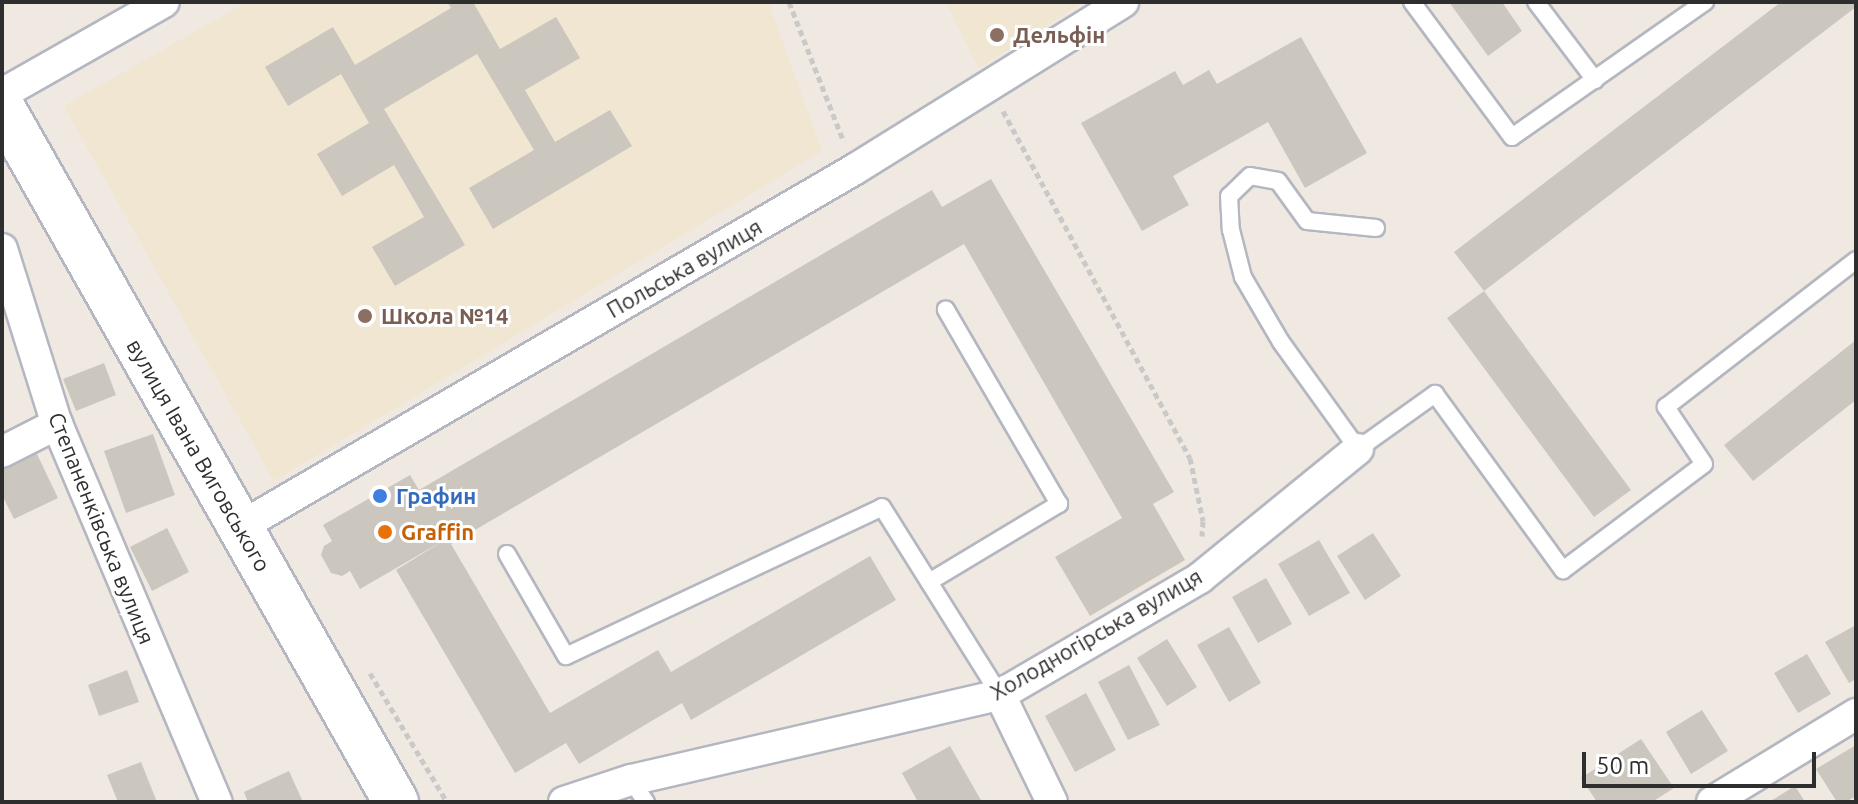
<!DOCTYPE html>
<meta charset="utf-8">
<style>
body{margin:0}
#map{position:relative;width:1858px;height:804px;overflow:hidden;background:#efe9e1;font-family:Ubuntu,sans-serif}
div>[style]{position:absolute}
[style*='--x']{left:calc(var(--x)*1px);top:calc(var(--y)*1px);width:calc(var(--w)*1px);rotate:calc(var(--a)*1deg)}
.education>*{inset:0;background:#f0e6d1}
.building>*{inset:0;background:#cbc7bf}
.path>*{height:5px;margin-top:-2.5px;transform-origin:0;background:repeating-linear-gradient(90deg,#c9c9c9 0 6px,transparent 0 10px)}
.roads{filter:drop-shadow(2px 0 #b4b7c1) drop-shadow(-2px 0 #b4b7c1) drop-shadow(0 2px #b4b7c1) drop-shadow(0 -2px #b4b7c1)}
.service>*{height:16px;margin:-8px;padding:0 8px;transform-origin:8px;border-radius:8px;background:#fff}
.minor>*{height:30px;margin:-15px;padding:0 15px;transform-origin:15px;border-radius:15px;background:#fff}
.secondary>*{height:44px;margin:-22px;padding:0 22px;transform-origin:22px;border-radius:22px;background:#fff}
.dots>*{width:22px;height:22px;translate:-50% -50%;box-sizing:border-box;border:4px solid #fff;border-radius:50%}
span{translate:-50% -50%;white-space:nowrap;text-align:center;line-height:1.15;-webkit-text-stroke:6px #fff;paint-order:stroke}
.education-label{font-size:22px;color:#785e54;font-weight:700}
.left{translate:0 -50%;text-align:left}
.street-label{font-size:22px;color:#2e2e2e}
.shop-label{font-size:22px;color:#366cbe;font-weight:700}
.food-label{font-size:22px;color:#c56008;font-weight:700}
.frame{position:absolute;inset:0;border:4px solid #2e2e2e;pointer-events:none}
.scale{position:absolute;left:1582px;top:752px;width:234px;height:36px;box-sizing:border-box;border:4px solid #2e2e2e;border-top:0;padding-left:10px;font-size:24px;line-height:28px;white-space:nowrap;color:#2e2e2e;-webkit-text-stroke:6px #fff;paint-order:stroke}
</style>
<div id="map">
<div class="education">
<div style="clip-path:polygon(247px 2px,768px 2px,822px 151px,274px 481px,64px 106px)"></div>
<div style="clip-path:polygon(946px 2px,1084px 2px,979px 68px)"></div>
</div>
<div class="building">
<div style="clip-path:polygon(447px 2px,473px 2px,500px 49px,556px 17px,580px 58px,525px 90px,555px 142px,610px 110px,632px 146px,493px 229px,469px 188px,534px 150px,477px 54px,384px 109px,465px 245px,395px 286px,372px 247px,424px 217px,394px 165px,342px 196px,317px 154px,369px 123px,341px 74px,288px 106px,265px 67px,333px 27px,355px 65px,451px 8px)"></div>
<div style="clip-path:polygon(1449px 2px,1502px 2px,1522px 31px,1488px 56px)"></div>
<div style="clip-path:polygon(1781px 2px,1856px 2px,1856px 7px,1484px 291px,1454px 252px)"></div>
<div style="clip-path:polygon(1301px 37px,1367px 153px,1305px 188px,1268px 122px,1173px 176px,1189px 205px,1142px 231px,1081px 123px,1175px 71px,1183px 85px,1209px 70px,1217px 84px)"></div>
<div style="clip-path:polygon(991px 179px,1174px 492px,1153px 504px,1185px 560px,1090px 616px,1055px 557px,1122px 518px,964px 244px,451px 544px,550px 713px,658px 650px,671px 672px,870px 556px,896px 600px,691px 720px,682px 703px,579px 764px,566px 743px,515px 773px,396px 570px,448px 538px,360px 589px,350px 571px,342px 576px,331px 573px,321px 555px,324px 546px,332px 541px,323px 525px,410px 475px,419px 490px,932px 190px,942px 207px)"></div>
<div style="clip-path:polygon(1484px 291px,1631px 490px,1594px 517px,1447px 318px)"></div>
<div style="clip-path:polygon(1856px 340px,1856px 400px,1753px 481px,1724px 445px)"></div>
<div style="clip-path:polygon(104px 363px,116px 395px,76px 411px,63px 379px)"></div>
<div style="clip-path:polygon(153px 434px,175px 495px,126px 513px,104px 451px)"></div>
<div style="clip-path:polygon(35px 450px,58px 498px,14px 519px,2px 495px,2px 466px)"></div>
<div style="clip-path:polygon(167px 528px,189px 572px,152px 591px,130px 547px)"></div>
<div style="clip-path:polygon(1373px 533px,1401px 576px,1365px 600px,1337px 556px)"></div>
<div style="clip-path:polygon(1319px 540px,1350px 593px,1309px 616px,1278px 564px)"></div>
<div style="clip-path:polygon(1266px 578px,1292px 624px,1258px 643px,1232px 597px)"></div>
<div style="clip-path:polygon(1856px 625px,1856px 679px,1849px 683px,1825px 642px)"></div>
<div style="clip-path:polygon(1229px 627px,1261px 683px,1229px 702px,1197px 645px)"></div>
<div style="clip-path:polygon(1167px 639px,1197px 687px,1167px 706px,1137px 658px)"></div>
<div style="clip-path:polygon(1807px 654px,1831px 694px,1798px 713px,1774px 673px)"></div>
<div style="clip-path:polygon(1129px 665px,1160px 725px,1128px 740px,1098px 682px)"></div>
<div style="clip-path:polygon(127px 670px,139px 702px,99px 716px,88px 685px)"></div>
<div style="clip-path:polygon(1086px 693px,1116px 750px,1075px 772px,1045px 716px)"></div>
<div style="clip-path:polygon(1702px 710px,1728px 751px,1691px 774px,1666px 732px)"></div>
<div style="clip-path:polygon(1641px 739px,1674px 788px,1652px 802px,1597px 802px,1581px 778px)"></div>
<div style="clip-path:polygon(1856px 745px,1856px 796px,1846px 802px,1837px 802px,1816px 769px)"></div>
<div style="clip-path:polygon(950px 746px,982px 802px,918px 802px,902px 773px)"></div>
<div style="clip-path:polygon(141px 762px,157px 802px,118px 802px,107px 775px)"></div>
<div style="clip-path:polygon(289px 771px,303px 802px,248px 802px,244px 792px)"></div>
<div style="clip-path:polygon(1795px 786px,1805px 802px,1769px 802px)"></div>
</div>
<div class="path">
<div style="--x:789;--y:2;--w:150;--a:68.6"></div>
<div style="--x:1003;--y:111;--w:394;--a:61.7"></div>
<div style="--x:1190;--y:458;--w:64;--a:78.3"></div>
<div style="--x:1203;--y:521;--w:15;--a:94"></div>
<div style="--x:370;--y:673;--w:150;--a:59.2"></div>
</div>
<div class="roads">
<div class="service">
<div style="--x:1412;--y:2;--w:168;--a:53.5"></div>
<div style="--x:1512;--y:137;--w:236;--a:-35"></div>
<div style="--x:1536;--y:2;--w:98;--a:52.9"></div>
<div style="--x:1376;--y:228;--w:69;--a:-174.2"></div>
<div style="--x:1307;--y:221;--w:49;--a:-125.9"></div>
<div style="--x:1278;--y:181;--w:28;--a:-170"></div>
<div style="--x:1250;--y:176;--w:29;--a:136"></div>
<div style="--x:1229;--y:196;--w:34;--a:87"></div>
<div style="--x:1231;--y:230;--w:49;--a:75.7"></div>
<div style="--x:1243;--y:277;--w:75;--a:59.7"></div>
<div style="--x:1281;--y:342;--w:132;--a:54.3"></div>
<div style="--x:1358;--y:449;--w:95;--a:-35.5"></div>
<div style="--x:1435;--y:394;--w:218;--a:54"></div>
<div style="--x:1563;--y:570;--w:176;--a:-36.9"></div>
<div style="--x:1704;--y:464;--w:69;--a:-123.7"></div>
<div style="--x:1666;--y:407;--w:240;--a:-37.7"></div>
<div style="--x:507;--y:554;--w:118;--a:60"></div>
<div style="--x:566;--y:656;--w:349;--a:-25.2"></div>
<div style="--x:882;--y:507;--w:222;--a:57.9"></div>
<div style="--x:929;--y:582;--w:152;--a:-31"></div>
<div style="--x:1059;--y:504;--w:225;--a:-120.2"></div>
<div style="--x:631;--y:780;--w:27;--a:56"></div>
</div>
<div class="minor">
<div style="--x:2;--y:94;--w:186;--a:-29.6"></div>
<div style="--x:2;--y:249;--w:183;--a:72.6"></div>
<div style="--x:57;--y:424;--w:410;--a:67.1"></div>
<div style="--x:2;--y:452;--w:62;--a:-27"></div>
<div style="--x:240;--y:527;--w:712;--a:-30.2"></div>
<div style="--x:855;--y:169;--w:316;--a:-31.9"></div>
<div style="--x:1000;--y:695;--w:119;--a:64.1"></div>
<div style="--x:564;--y:802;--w:71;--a:-18.2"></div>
<div style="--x:631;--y:780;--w:379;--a:-13"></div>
<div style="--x:1000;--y:695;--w:232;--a:-30.3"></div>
<div style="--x:1200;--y:578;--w:204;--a:-39.2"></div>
<div style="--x:1712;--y:802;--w:169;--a:-31.4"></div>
</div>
<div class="secondary">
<div style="--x:2;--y:107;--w:799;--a:60.45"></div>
</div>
</div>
<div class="dots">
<div style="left:997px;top:35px;background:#8d6e63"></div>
<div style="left:365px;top:316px;background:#8d6e63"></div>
<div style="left:380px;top:496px;background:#3f7fe0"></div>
<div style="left:385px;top:532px;background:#e8710a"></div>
</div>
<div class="education-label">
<span class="left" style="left:1013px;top:35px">Дельфін</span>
<span class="left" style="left:381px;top:316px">Школа №14</span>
</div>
<div class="street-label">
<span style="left:684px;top:268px;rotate:-30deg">Польська вулиця</span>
<span style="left:199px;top:455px;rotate:60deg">вулиця Івана Виговського</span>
<span style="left:102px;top:528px;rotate:68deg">Степаненківська вулиця</span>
<span style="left:1096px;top:634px;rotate:-30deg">Холодногірська вулиця</span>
</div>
<div class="shop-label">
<span class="left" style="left:396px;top:496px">Графин</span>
</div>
<div class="food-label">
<span class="left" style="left:401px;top:532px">Graffin</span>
</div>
<div class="frame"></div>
<div class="scale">50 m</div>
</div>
